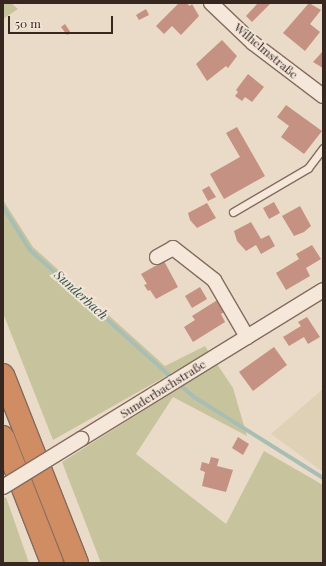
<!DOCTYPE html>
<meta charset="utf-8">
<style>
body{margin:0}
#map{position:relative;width:326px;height:566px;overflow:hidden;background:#eadac8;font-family:"Playfair Display",serif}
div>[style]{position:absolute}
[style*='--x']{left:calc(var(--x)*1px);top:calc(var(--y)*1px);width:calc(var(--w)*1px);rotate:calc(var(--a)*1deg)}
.farmland>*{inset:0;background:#dfd1b6}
.green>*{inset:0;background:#c7c49d}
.stream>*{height:4px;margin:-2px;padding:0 2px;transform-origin:2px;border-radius:2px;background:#a8beb4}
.building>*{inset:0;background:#c49182}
.roads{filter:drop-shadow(1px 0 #846c5f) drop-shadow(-1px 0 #846c5f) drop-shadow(0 1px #846c5f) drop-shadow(0 -1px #846c5f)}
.lane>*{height:7px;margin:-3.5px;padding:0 3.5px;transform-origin:3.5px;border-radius:3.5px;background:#f5e8da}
.street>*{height:14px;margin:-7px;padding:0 7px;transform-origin:7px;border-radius:7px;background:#f5e8da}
.highway>*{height:22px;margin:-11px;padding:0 11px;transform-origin:11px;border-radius:11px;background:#d08c62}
.bridges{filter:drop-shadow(1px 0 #846c5f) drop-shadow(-1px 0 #846c5f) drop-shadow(0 1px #846c5f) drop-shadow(0 -1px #846c5f)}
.street-bridge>*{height:14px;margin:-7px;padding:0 7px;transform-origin:7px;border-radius:7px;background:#f5e8da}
span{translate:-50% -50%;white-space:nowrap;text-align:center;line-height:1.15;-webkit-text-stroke:4px #f2e5d7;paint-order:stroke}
.street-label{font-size:12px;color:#362721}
.water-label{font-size:13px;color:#32544c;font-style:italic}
.frame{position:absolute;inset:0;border:4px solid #362721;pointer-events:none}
.scale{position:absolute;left:8px;top:16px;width:105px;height:18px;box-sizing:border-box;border:2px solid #362721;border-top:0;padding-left:5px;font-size:12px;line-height:14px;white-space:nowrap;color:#362721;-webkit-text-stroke:3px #f2e5d7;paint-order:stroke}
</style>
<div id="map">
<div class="farmland">
<div style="clip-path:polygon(323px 389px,323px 472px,271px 434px)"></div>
</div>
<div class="green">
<div style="clip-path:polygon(3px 3px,11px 3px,18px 9px,3px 19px)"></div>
<div style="clip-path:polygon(3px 200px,33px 247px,165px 366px,205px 346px,209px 352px,53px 440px,3px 313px)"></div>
<div style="clip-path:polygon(217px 364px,233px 388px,247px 436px,173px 397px,136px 454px,226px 524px,264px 451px,323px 485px,323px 563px,101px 563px,62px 462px)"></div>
<div style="clip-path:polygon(6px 497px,29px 563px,3px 563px,3px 499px)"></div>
</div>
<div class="stream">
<div style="--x:3;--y:207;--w:51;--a:57.9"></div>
<div style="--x:30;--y:250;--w:187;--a:42"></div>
<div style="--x:179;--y:384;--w:20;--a:41"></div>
<div style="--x:194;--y:397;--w:152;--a:32.1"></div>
</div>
<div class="building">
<div style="clip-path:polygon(179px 3px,186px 3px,190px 6px,192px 4px,199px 16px,181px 35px,172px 26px,164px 34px,156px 26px)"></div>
<div style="clip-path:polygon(258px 3px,271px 3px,252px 22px,246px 16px)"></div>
<div style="clip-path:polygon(309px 3px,321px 10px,310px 24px,320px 32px,305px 51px,283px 33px)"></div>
<div style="clip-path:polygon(146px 9px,149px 15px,139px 20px,136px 15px)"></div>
<div style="clip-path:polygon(65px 24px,71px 33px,67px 35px,61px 27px)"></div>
<div style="clip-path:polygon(222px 40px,237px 56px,228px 68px,226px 66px,207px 81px,196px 64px)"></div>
<div style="clip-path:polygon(323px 51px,323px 68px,313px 62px)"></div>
<div style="clip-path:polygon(248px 74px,264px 87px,252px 102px,245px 97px,242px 101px,235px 96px,238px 92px,236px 90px)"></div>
<div style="clip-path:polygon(286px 105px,322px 131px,304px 154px,281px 137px,289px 126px,277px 117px)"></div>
<div style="clip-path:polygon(237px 127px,265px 176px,224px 199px,210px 174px,240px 157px,226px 133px)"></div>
<div style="clip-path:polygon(209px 186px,216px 197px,208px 201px,202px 190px)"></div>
<div style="clip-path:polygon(274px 202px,280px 213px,269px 219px,263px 208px)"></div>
<div style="clip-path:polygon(207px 203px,216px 218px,197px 228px,190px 220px,188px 213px)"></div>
<div style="clip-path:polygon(300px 206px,311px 226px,304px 232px,294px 236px,282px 216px)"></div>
<div style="clip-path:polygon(251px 222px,261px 239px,269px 235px,275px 246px,261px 254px,256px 245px,246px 251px,237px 241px,234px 231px)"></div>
<div style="clip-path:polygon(312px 245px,321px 259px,306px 268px,310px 276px,286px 290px,276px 273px,299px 259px,296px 254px)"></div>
<div style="clip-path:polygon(164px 261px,178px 287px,156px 299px,150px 290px,148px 291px,144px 285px,147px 284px,141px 274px)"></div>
<div style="clip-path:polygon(200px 287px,207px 299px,192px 308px,185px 296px)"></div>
<div style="clip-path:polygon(219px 299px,226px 311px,221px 314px,225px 322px,193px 342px,184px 327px,195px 320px,192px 316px)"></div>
<div style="clip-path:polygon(307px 317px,320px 337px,308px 344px,304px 337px,289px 346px,283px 337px,301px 326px,298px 322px)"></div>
<div style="clip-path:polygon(274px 347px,287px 365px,253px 391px,239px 372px)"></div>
<div style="clip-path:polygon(238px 437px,249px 444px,243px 455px,232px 448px)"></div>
<div style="clip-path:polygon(211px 457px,219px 459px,217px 466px,233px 470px,226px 492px,202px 486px,205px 472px,200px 470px,202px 462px,209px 464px)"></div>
</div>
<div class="roads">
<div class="lane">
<div style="--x:233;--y:212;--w:87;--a:-30.4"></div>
<div style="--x:308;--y:168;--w:25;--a:-53"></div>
</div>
<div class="street">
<div style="--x:211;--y:3;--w:58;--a:43.6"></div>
<div style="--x:253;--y:43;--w:88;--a:37.1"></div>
<div style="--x:157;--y:257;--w:18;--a:-29"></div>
<div style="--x:173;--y:248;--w:52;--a:38"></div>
<div style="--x:214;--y:280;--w:66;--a:59.9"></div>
<div style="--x:81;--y:439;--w:284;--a:-31.6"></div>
</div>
<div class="highway">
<div style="--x:3;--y:375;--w:202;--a:68.5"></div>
<div style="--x:3;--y:437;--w:135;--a:68.7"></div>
</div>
</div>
<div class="bridges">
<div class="street-bridge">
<div style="--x:3;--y:487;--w:92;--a:-31.6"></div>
</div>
</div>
<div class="street-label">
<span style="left:266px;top:51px;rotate:40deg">Wilhelmstraße</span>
<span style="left:163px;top:389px;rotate:-32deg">Sunderbachstraße</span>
</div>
<div class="water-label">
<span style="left:81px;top:295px;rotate:42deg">Sunderbach</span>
</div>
<div class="frame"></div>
<div class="scale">50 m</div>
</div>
